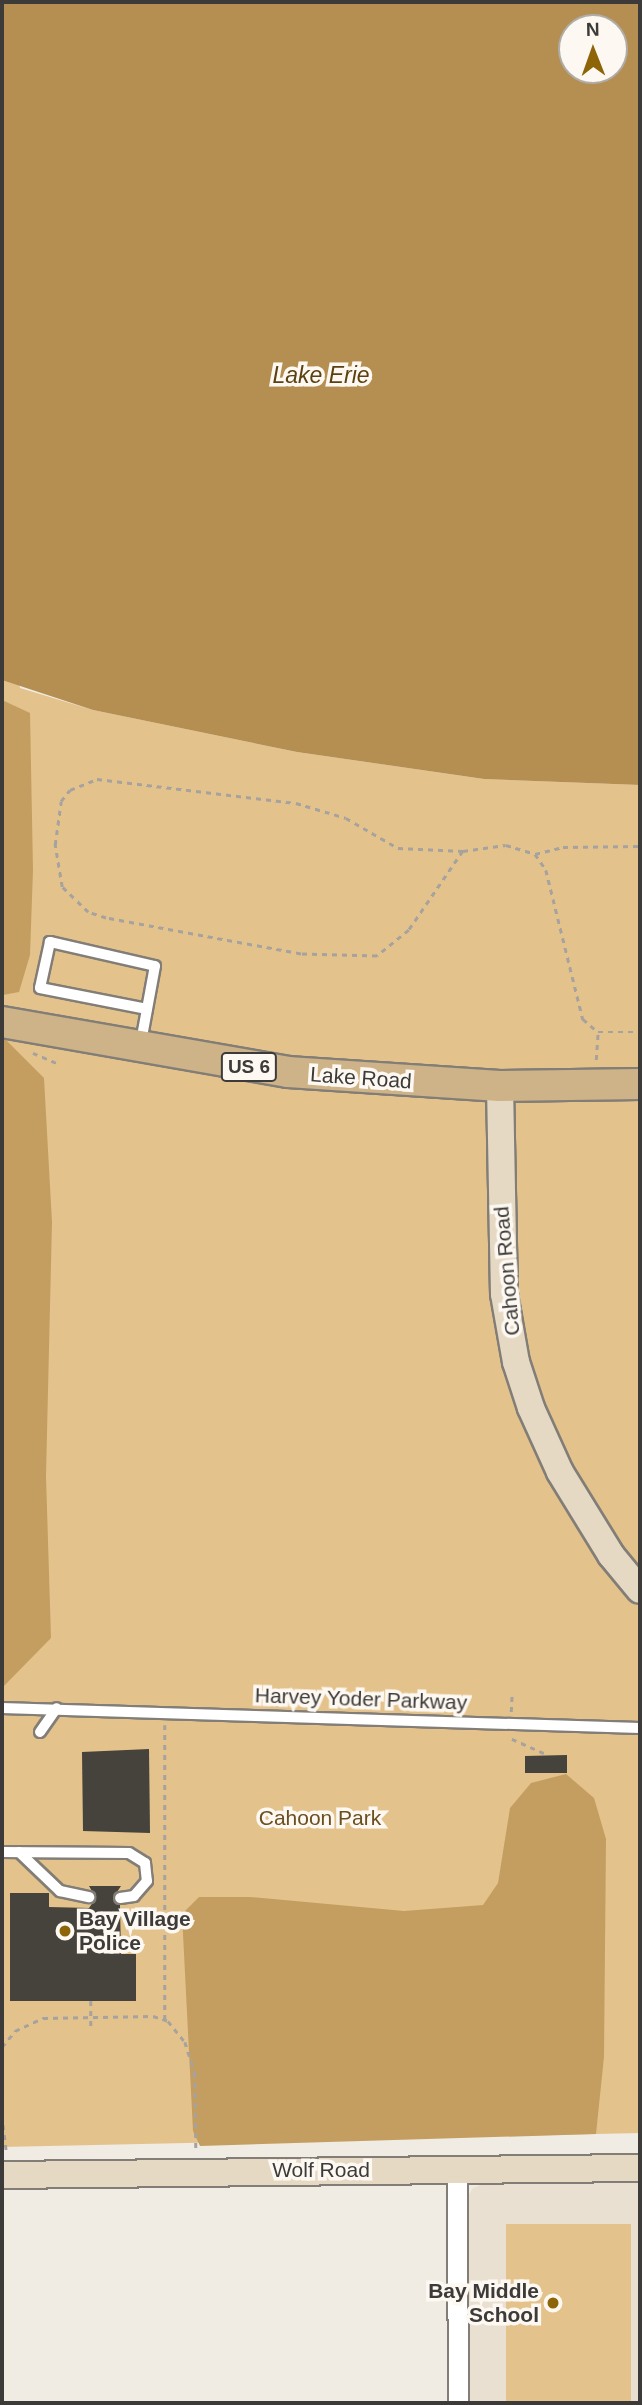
<!DOCTYPE html>
<style>
body{margin:0}
#map{position:relative;width:642px;height:2405px;overflow:hidden;background:#f0ebe3;font-family:Arial,sans-serif}
div>[style]{position:absolute}
[style*='--x']{left:calc(var(--x)*1px);top:calc(var(--y)*1px);width:calc(var(--w)*1px);rotate:calc(var(--a)*1deg)}
.built>*{inset:0;background:#e9e0d2}
.green>*{inset:0;background:#e4c28c}
.forest>*{inset:0;background:#c49e60}
.water>*{inset:0;background:#b58f51}
.building>*{inset:0;background:#46423c}
.path>*{height:2.5px;margin-top:-1.25px;transform-origin:0;background:repeating-linear-gradient(90deg,#a6a29d 0 5px,transparent 0 10px)}
.roads{filter:drop-shadow(2px 0 #827e77) drop-shadow(-2px 0 #827e77) drop-shadow(0 2px #827e77) drop-shadow(0 -2px #827e77)}
.lane>*{height:10px;margin:-5px;padding:0 5px;transform-origin:5px;border-radius:5px;background:#fff}
.street>*{height:19px;margin:-9.5px;padding:0 9.5px;transform-origin:9.5px;border-radius:9.5px;background:#fff}
.secondary>*{height:26px;margin:-13px;padding:0 13px;transform-origin:13px;border-radius:13px;background:#e6d9c3}
.primary>*{height:30px;margin:-15px;padding:0 15px;transform-origin:15px;border-radius:15px;background:#cdb387}
.dots>*{width:19px;height:19px;translate:-50% -50%;box-sizing:border-box;border:4px solid #fdf8f1;border-radius:50%}
span{translate:-50% -50%;white-space:nowrap;text-align:center;line-height:1.15;-webkit-text-stroke:7px #fdf8f1;paint-order:stroke}
.shield-label span{padding:2px 5px;background:#fdf8f1;border:2px solid;border-radius:5px;-webkit-text-stroke-width:0}
.shield-label{font-size:19px;color:#3d3b39;font-weight:700}
.street-label{font-size:21px;color:#3d3b39}
.park-label{font-size:21px;color:#6a4f20}
.poi-label{font-size:21px;color:#3d3b39;font-weight:700}
.left{translate:0 -50%;text-align:left}
.right{translate:-100% -50%;text-align:right}
.water-label{font-size:23px;color:#5c4110;font-style:italic}
.frame{position:absolute;inset:0;border:4px solid #3d3b39;pointer-events:none}
.north{position:absolute;left:558px;top:14px;width:70px;height:70px;box-sizing:border-box;background:#fdf8f1;border:2px solid #b0aca7;border-radius:50%;rotate:359deg;font-size:19px;font-weight:700;line-height:28px;text-align:center;color:#3d3b39}
.north::after{content:'';display:block;margin:auto;width:24px;height:32px;background:#8e6409;clip-path:polygon(50% 0,100% 100%,50% 72%,0 100%)}
</style>
<div id="map">
<div class="built">
<div style="clip-path:polygon(488px 2182px,640px 2182px,640px 2403px,466px 2403px,464px 2202px,473px 2188px)"></div>
</div>
<div class="green">
<div style="clip-path:polygon(2px 600px,20px 688px,93px 710px,297px 752px,484px 779px,640px 785px,640px 2133px,2px 2147px)"></div>
<div style="clip-path:polygon(506px 2224px,631px 2224px,631px 2403px,506px 2403px)"></div>
</div>
<div class="forest">
<div style="clip-path:polygon(2px 700px,30px 713px,33px 870px,30px 955px,19px 992px,3px 995px)"></div>
<div style="clip-path:polygon(2px 1036px,44px 1078px,52px 1222px,46px 1476px,51px 1638px,2px 1688px)"></div>
<div style="clip-path:polygon(566px 1774px,594px 1798px,606px 1839px,604px 2057px,596px 2134px,200px 2146px,193px 2131px,182px 1914px,199px 1897px,250px 1897px,404px 1911px,483px 1905px,498px 1883px,510px 1808px,531px 1783px)"></div>
</div>
<div class="water">
<div style="clip-path:polygon(evenodd,2px 2px,640px 2px,640px 785px,484px 779px,297px 752px,93px 710px,2px 680px,2px 2px,572px 28px,614px 28px,614px 70px,572px 70px,572px 28px)"></div>
</div>
<div class="building">
<div style="clip-path:polygon(149px 1749px,150px 1833px,83px 1831px,82px 1752px)"></div>
<div style="clip-path:polygon(567px 1755px,567px 1773px,525px 1773px,525px 1756px)"></div>
<div style="clip-path:polygon(89px 1886px,121px 1886px,113px 1898px,120px 1905px,121px 1954px,136px 1954px,136px 2001px,10px 2001px,10px 1893px,49px 1893px,49px 1907px,89px 1908px,96px 1898px)"></div>
</div>
<div class="path">
<div style="--x:97;--y:779;--w:200;--a:6.9"></div>
<div style="--x:296;--y:803;--w:52;--a:16.7"></div>
<div style="--x:346;--y:818;--w:60;--a:30"></div>
<div style="--x:398;--y:848;--w:65;--a:2.6"></div>
<div style="--x:463;--y:851;--w:96;--a:124.4"></div>
<div style="--x:409;--y:930;--w:41;--a:140.9"></div>
<div style="--x:377;--y:956;--w:76;--a:-178.5"></div>
<div style="--x:301;--y:954;--w:198;--a:-169.5"></div>
<div style="--x:106;--y:918;--w:19;--a:-162"></div>
<div style="--x:88;--y:912;--w:36;--a:-136"></div>
<div style="--x:62;--y:887;--w:43;--a:-99.5"></div>
<div style="--x:55;--y:845;--w:44;--a:-82.2"></div>
<div style="--x:61;--y:801;--w:14;--a:-51"></div>
<div style="--x:70;--y:790;--w:29;--a:-22"></div>
<div style="--x:463;--y:851;--w:43;--a:-7.9"></div>
<div style="--x:506;--y:845;--w:30;--a:17"></div>
<div style="--x:535;--y:854;--w:19;--a:55"></div>
<div style="--x:546;--y:870;--w:154;--a:76.1"></div>
<div style="--x:583;--y:1019;--w:20;--a:41"></div>
<div style="--x:598;--y:1032;--w:42;--a:0"></div>
<div style="--x:535;--y:854;--w:29;--a:-14"></div>
<div style="--x:563;--y:847;--w:77;--a:-0.7"></div>
<div style="--x:33;--y:1053;--w:28;--a:23"></div>
<div style="--x:596;--y:1060;--w:28;--a:-86"></div>
<div style="--x:511;--y:1712;--w:17;--a:-87"></div>
<div style="--x:165;--y:1725;--w:294;--a:90"></div>
<div style="--x:512;--y:1739;--w:35;--a:24"></div>
<div style="--x:91;--y:2001;--w:26;--a:90"></div>
<div style="--x:2;--y:2047;--w:21;--a:-51"></div>
<div style="--x:15;--y:2031;--w:31;--a:-25"></div>
<div style="--x:43;--y:2018;--w:110;--a:-1"></div>
<div style="--x:153;--y:2016;--w:16;--a:18"></div>
<div style="--x:168;--y:2021;--w:27;--a:51"></div>
<div style="--x:185;--y:2042;--w:33;--a:72"></div>
<div style="--x:195;--y:2073;--w:76;--a:89.2"></div>
<div style="--x:2;--y:2115;--w:38;--a:83"></div>
</div>
<div class="roads">
<div class="lane">
<div style="--x:141;--y:1042;--w:77;--a:-79.6"></div>
<div style="--x:155;--y:966;--w:108;--a:-167.1"></div>
<div style="--x:50;--y:942;--w:47;--a:102.3"></div>
<div style="--x:40;--y:988;--w:109;--a:11.1"></div>
<div style="--x:2;--y:1708;--w:638;--a:1.8"></div>
<div style="--x:40;--y:1732;--w:29;--a:-55"></div>
<div style="--x:2;--y:1852;--w:127;--a:0.5"></div>
<div style="--x:129;--y:1853;--w:19;--a:32"></div>
<div style="--x:145;--y:1863;--w:18;--a:84"></div>
<div style="--x:147;--y:1881;--w:20;--a:131"></div>
<div style="--x:134;--y:1896;--w:14;--a:172"></div>
<div style="--x:19;--y:1852;--w:57;--a:43.6"></div>
<div style="--x:60;--y:1891;--w:30;--a:12"></div>
</div>
<div class="street">
<div style="--x:457;--y:2170;--w:233;--a:89.8"></div>
</div>
<div class="secondary">
<div style="--x:500;--y:1086;--w:208;--a:88.9"></div>
<div style="--x:504;--y:1294;--w:69;--a:80"></div>
<div style="--x:516;--y:1362;--w:48;--a:71.9"></div>
<div style="--x:531;--y:1408;--w:70;--a:65.6"></div>
<div style="--x:560;--y:1472;--w:97;--a:58.4"></div>
<div style="--x:611;--y:1555;--w:45;--a:50.4"></div>
<div style="--x:2;--y:2175;--w:638;--a:-0.63"></div>
</div>
<div class="primary">
<div style="--x:2;--y:1022;--w:290;--a:9.9"></div>
<div style="--x:288;--y:1072;--w:212;--a:3.8"></div>
<div style="--x:500;--y:1086;--w:140;--a:-0.8"></div>
</div>
</div>
<div class="dots">
<div style="left:65px;top:1931px;background:#8e6409"></div>
<div style="left:553px;top:2303px;background:#8e6409"></div>
</div>
<div class="shield-label">
<span style="left:249px;top:1067px">US 6</span>
</div>
<div class="street-label">
<span style="left:361px;top:1078px;rotate:4deg">Lake Road</span>
<span style="left:507px;top:1271px;rotate:-95deg">Cahoon Road</span>
<span style="left:361px;top:1699px;rotate:2deg">Harvey Yoder Parkway</span>
<span style="left:321px;top:2170px">Wolf Road</span>
</div>
<div class="park-label">
<span style="left:320px;top:1818px">Cahoon Park</span>
</div>
<div class="poi-label">
<span class="left" style="left:79px;top:1931px">Bay Village<br>Police</span>
<span class="right" style="left:539px;top:2303px">Bay Middle<br>School</span>
</div>
<div class="water-label">
<span style="left:321px;top:375px">Lake Erie</span>
</div>
<div class="frame"></div>
<div class="north">N</div>
</div>
